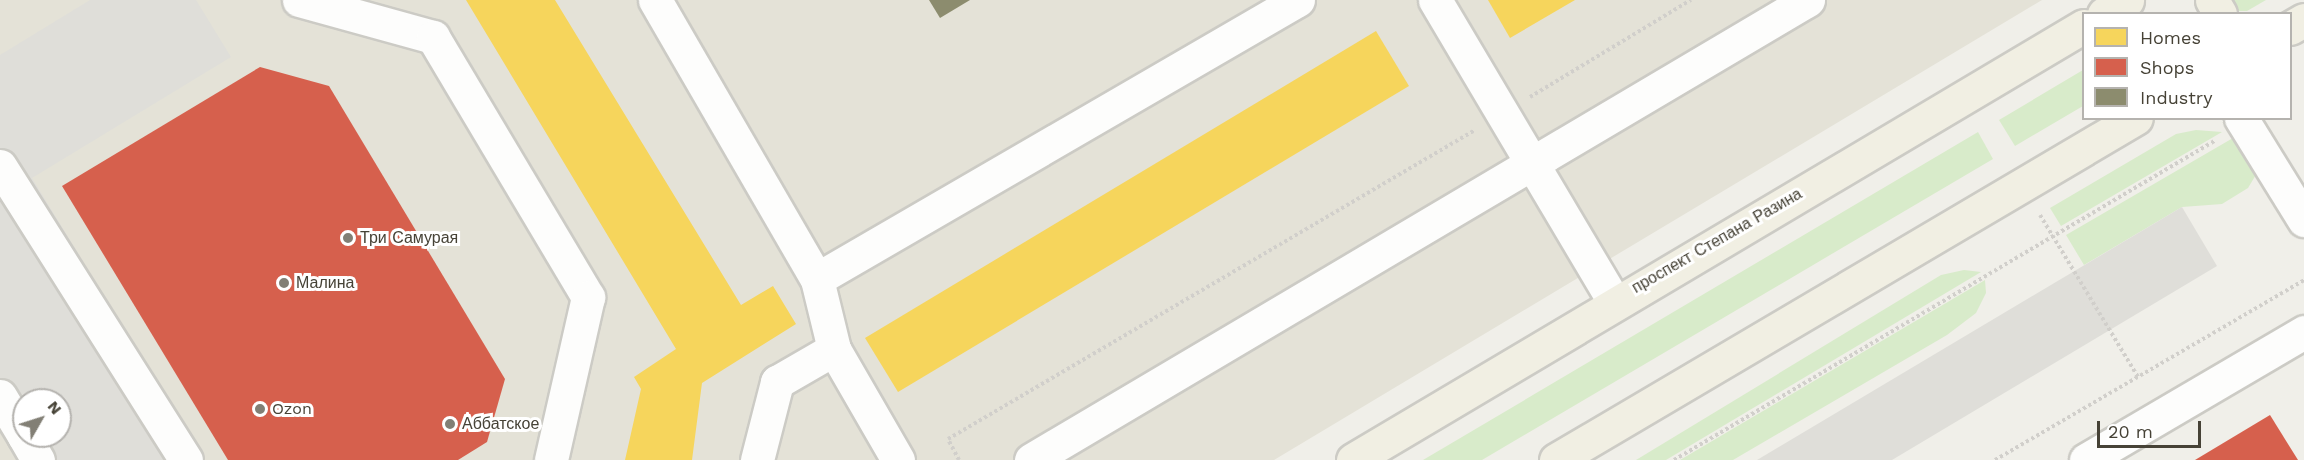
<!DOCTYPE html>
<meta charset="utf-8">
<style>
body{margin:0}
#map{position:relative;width:2304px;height:460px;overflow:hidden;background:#f0efe9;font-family:"Work Sans",sans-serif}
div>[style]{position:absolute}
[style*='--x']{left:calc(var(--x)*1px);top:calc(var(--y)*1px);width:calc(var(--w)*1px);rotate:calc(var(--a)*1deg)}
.residential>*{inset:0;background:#e4e2d7}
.green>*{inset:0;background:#d8ebca}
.parking>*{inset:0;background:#dfded9}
.homes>*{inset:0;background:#f6d55c}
.shops>*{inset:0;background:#d6604d}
.industry>*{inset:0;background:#8c8c6e}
.path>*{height:4px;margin-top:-2px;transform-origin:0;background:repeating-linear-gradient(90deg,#d1cfcb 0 3px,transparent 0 6px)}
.roads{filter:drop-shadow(2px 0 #cccbc5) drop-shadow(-2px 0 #cccbc5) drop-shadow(0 2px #cccbc5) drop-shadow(0 -2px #cccbc5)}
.minor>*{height:33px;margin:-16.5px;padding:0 16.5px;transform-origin:16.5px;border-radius:16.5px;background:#fdfdfc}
.major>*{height:33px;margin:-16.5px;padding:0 16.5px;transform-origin:16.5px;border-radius:16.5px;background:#f1efe3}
.dots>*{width:16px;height:16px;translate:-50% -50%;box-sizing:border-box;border:3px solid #fff;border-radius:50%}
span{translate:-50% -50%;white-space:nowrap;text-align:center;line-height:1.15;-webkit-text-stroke:6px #fff;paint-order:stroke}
.poi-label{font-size:16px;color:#464236}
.left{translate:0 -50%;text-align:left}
.street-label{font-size:16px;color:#464236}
.legend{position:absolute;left:2082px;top:12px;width:210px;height:108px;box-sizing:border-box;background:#fff;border:2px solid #b5b3af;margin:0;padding:8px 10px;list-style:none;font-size:18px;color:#464236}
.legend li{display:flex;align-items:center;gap:12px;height:30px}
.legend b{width:30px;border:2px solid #b5b3af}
.north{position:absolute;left:12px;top:388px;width:60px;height:60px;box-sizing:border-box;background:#fff;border:2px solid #b5b3af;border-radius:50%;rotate:51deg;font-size:16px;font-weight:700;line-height:24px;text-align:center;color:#464236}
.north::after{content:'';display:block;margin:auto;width:21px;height:27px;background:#827f75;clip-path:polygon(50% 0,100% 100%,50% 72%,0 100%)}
.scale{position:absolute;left:2097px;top:421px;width:104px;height:27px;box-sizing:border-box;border:3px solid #464236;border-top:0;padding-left:8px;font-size:18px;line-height:21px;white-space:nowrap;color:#464236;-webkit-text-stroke:4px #fff;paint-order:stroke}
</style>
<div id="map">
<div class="residential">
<div style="clip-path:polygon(evenodd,0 0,2042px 0,1274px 460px,0 460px,0 0,24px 400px,60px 400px,60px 436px,24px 436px,24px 400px)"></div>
</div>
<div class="green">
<div style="clip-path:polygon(2223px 0,2266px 0,2247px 11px,2237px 11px)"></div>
<div style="clip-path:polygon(2083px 70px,2083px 106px,2015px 146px,1999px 120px)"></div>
<div style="clip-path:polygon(2196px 130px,2222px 132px,2061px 226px,2050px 208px,2176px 134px)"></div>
<div style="clip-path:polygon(1978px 132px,1993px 159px,1482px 460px,1423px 460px)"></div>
<div style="clip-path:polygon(2233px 138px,2249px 153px,2257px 173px,2248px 188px,2222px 204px,2182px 207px,2084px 265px,2066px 235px)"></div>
<div style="clip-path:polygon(1964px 270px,1981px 272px,1666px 460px,1636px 460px,1941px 275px)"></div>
<div style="clip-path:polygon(1985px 280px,1986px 293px,1976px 313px,1947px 335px,1733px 460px,1680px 460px)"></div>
</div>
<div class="parking">
<div style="clip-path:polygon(evenodd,90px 0,196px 0,231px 57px,32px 178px,204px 460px,22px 460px,0 424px,0 55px,90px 0,24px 400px,60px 400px,60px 436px,24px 436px,24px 400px)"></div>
<div style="clip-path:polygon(2182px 207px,2217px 266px,1892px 460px,1757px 460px)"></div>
</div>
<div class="homes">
<div style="clip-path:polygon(466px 0,555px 0,741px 305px,773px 286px,796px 324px,702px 383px,692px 460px,625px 460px,641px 389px,634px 377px,676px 349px)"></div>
<div style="clip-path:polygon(1488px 0,1575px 0,1510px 38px)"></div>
<div style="clip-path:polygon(1376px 31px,1409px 86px,898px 392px,865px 338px)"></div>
</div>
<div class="shops">
<div style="clip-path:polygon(260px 67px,329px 86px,505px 379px,487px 442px,458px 460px,228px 460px,62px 186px)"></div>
<div style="clip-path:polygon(2270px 415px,2298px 460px,2195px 460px)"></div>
</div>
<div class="industry">
<div style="clip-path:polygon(929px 0,970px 0,940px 18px)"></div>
</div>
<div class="path">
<div style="--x:1530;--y:97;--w:188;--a:-31.1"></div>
<div style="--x:2040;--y:215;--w:189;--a:58.8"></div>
<div style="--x:959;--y:460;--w:24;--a:-118"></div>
<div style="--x:948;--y:439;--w:611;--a:-30.38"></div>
<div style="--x:1674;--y:460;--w:629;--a:-30.56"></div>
<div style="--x:1995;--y:460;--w:358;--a:-30.2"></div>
</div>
<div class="roads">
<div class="minor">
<div style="--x:299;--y:0;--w:139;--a:15.4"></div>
<div style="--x:433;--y:37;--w:303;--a:59.2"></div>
<div style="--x:588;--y:297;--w:167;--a:102.8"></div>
<div style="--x:655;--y:0;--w:323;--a:59.9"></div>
<div style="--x:1435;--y:0;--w:350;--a:59.3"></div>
<div style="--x:2241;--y:118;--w:120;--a:58.3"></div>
<div style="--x:0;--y:166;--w:348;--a:57.7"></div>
<div style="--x:0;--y:396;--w:47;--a:59"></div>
<div style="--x:24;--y:436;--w:28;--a:60"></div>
<div style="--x:757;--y:460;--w:81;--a:-75.6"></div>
<div style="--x:777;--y:382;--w:66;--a:-30.1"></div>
<div style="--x:898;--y:460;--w:128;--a:-120"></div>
<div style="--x:834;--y:349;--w:72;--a:-103.7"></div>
<div style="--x:817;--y:279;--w:556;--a:-30.12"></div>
<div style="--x:1031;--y:460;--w:903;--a:-30.63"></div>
<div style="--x:2086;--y:460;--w:253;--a:-30.4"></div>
</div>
<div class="major">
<div style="--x:2212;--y:0;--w:16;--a:60"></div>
<div style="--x:2104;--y:14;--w:27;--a:-31"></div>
<div style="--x:2290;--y:28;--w:16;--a:-30"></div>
<div style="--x:1353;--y:460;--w:850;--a:-30.7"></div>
<div style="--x:1556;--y:460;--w:673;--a:-30.53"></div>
</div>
</div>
<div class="dots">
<div style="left:348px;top:238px;background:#827f75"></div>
<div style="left:284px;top:283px;background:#827f75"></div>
<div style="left:260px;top:409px;background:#827f75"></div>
<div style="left:450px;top:424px;background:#827f75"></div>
</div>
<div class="poi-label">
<span class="left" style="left:360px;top:238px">Три Самурая</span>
<span class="left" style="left:296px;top:283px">Малина</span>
<span class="left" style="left:272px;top:409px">Ozon</span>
<span class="left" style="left:462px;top:424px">Аббатское</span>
</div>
<div class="street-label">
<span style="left:1717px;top:241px;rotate:-30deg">проспект Степана Разина</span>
</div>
<ul class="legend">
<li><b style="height:16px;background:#f6d55c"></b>Homes</li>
<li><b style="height:16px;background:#d6604d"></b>Shops</li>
<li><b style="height:16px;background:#8c8c6e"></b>Industry</li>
</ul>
<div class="north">N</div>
<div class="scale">20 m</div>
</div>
